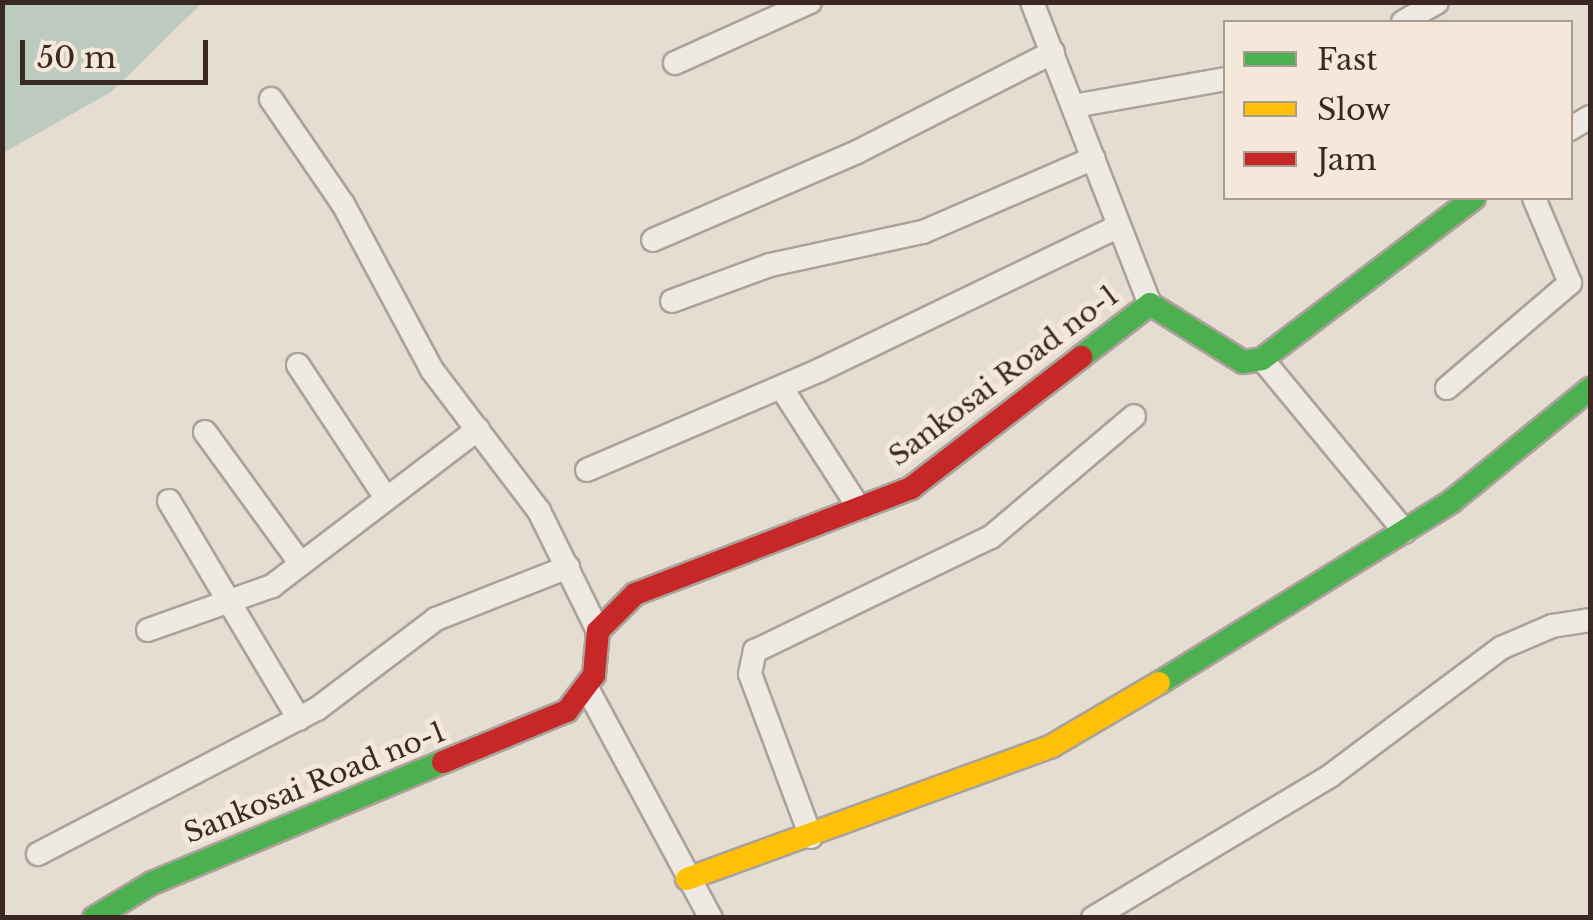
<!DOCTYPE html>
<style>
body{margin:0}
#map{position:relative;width:1593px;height:920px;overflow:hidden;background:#e5dcd2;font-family:"Libre Baskerville",serif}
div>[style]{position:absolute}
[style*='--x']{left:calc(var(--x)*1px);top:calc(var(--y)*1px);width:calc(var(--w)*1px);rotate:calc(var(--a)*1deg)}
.water>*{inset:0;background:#bccabf}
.roads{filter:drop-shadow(2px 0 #aba29a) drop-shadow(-2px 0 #aba29a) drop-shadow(0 2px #aba29a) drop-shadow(0 -2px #aba29a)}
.street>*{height:22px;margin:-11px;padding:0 11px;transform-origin:11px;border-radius:11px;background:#eee9e3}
.fast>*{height:22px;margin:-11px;padding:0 11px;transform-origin:11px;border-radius:11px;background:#4caf50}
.slow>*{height:22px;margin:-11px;padding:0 11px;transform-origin:11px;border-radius:11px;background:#ffc107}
.jam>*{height:22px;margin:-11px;padding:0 11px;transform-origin:11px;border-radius:11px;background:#c62828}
span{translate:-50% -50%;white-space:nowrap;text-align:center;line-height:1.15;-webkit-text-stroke:10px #f4e8da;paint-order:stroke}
.street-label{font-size:28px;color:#3a2922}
.frame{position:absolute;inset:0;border:5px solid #3a2922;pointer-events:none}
.legend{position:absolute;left:1223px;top:20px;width:350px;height:180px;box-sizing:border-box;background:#f4e8da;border:2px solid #aa9c90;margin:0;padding:12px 18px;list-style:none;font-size:30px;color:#3a2922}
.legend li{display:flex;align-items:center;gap:20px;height:50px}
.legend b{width:50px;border:2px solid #aa9c90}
.scale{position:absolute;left:20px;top:40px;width:188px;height:45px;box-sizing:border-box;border:5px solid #3a2922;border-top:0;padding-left:12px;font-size:30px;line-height:35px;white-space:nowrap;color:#3a2922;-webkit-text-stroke:8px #f4e8da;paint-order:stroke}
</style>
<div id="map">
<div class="water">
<div style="clip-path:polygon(3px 2px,202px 2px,202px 3px,111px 92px,3px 153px)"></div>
</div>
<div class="roads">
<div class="street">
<div style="--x:1032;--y:2;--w:324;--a:68.7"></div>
<div style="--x:1403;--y:22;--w:39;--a:-30"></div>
<div style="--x:675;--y:63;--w:148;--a:-24.3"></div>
<div style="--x:271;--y:99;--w:127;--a:55.6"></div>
<div style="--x:343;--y:204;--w:188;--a:61.8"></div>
<div style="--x:432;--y:370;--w:177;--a:52.8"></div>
<div style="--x:539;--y:511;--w:134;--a:63.8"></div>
<div style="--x:1074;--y:106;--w:154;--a:-10.1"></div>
<div style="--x:1570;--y:129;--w:23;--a:-31"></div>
<div style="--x:653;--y:240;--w:222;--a:-23.3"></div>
<div style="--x:857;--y:152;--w:220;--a:-27"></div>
<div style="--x:672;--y:301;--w:104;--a:-20.2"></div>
<div style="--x:770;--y:265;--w:157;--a:-12.2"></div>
<div style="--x:923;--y:232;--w:186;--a:-23.4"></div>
<div style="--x:1262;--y:359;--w:224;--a:50.4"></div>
<div style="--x:298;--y:365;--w:159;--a:56.5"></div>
<div style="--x:781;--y:387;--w:144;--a:57.2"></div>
<div style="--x:1447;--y:388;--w:162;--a:-40.5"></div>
<div style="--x:1570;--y:283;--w:92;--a:-113"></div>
<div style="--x:205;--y:432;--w:163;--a:54"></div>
<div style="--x:587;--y:470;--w:254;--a:-23.2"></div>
<div style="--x:820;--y:370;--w:332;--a:-25.7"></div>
<div style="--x:169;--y:501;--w:254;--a:59.2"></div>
<div style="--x:148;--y:630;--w:132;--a:-19.5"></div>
<div style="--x:272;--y:586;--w:259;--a:-37.3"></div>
<div style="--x:588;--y:690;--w:259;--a:61.7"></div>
<div style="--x:811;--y:837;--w:174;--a:-110.5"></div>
<div style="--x:750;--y:674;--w:24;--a:-78"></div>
<div style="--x:755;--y:651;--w:262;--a:-25.8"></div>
<div style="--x:991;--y:537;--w:187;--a:-40.2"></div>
<div style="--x:38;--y:854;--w:314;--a:-27.5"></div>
<div style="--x:317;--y:709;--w:149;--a:-37.1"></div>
<div style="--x:436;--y:619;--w:142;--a:-21.5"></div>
<div style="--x:1093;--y:918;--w:276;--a:-30.9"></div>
<div style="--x:1330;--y:776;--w:214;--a:-36.8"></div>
<div style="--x:1501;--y:648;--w:56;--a:-23.3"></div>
<div style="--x:1552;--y:626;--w:38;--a:-9"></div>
</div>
<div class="fast">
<div style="--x:1081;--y:357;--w:87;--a:-37.5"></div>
<div style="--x:1150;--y:304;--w:110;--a:31.9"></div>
<div style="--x:1243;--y:362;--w:19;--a:-9"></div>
<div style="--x:1262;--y:359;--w:266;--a:-37.2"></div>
<div style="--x:1159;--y:683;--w:345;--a:-31.8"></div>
<div style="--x:1452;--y:501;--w:178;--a:-39.1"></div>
<div style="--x:94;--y:918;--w:68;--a:-31.1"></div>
<div style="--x:152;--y:883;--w:315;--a:-22.6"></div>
</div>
<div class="slow">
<div style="--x:687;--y:879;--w:388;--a:-20"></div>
<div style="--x:1052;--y:746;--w:124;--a:-30.5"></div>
</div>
<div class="jam">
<div style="--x:443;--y:762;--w:134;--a:-22.4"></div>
<div style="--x:567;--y:711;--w:45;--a:-53.1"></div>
<div style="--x:594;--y:675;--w:44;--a:-84.8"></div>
<div style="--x:598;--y:631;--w:52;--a:-45"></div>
<div style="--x:635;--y:594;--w:296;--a:-21"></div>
<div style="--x:911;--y:488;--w:215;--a:-37.6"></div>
</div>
</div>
<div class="street-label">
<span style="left:1004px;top:376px;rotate:-37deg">Sankosai Road no-1</span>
<span style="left:315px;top:783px;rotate:-22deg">Sankosai Road no-1</span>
</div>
<div class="frame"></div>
<ul class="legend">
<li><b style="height:12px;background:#4caf50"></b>Fast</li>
<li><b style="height:12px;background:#ffc107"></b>Slow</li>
<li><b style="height:12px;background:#c62828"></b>Jam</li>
</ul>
<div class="scale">50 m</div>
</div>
